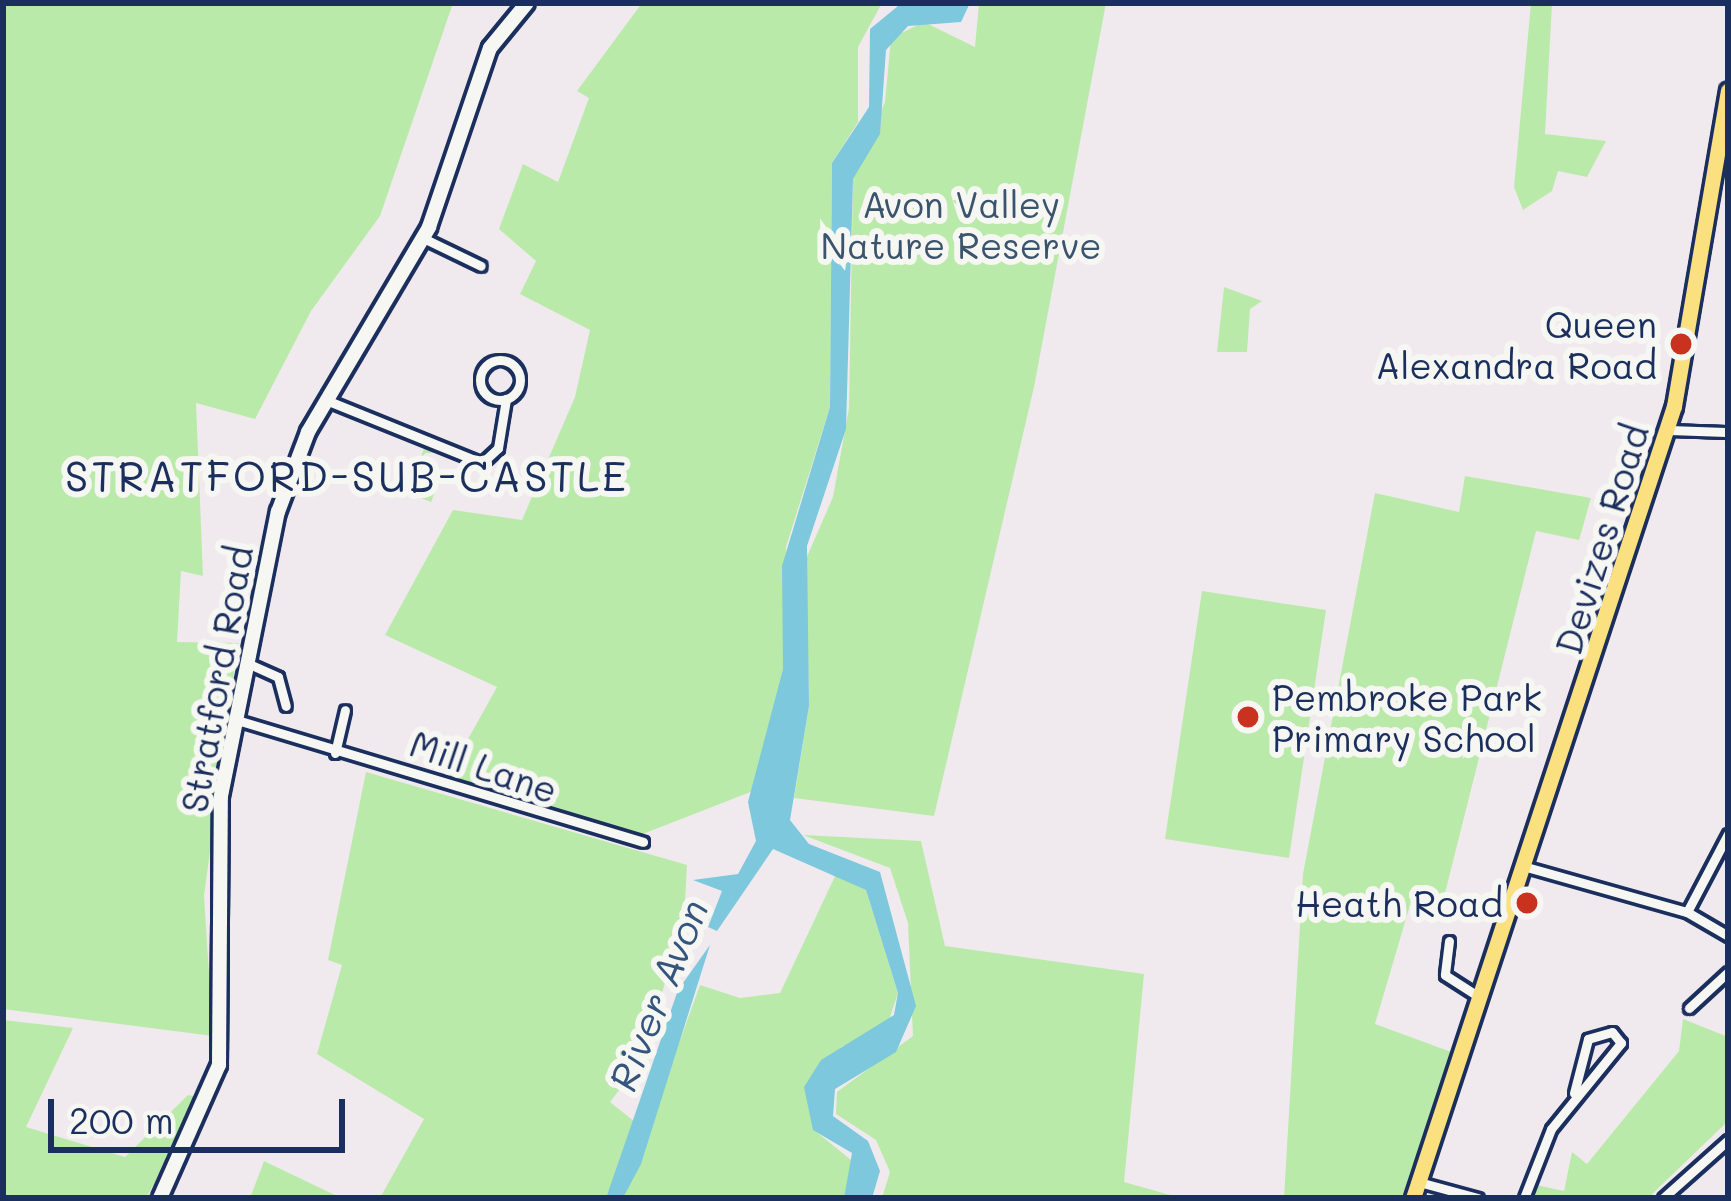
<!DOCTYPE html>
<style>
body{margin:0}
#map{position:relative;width:1731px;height:1201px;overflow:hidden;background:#f0eaef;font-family:Mali,sans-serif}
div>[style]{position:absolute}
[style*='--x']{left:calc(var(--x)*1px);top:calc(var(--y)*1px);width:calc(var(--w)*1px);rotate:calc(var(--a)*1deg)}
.green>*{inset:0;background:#baeaa9}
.water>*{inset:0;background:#7dc8dc}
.roads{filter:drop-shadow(3px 0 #1b2f5e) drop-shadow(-3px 0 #1b2f5e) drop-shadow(0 3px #1b2f5e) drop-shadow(0 -3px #1b2f5e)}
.street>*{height:9px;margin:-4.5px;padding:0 4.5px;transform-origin:4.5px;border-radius:4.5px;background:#f6f6f2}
.street>.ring{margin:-4.5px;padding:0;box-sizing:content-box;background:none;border:9px solid #f6f6f2;border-radius:50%}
.secondary>*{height:14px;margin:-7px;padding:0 7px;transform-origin:7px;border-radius:7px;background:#f6f6f2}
.primary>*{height:15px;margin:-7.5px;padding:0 7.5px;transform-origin:7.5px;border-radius:7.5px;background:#fbe080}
.dots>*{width:33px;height:33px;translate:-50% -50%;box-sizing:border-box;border:6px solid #f6f6f2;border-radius:50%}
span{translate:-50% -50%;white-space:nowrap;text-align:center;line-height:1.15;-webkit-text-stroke:12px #f6f6f2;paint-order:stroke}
.park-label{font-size:36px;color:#3b546d}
.poi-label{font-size:36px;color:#1b2f5e}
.right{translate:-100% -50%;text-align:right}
.left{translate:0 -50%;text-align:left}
.street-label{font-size:36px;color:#1b2f5e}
.water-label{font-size:39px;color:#34557e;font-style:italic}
.quarter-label{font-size:42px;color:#1b2f5e;letter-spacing:3px}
.frame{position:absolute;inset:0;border:6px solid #1b2f5e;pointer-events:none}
.scale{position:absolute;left:48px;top:1099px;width:297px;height:54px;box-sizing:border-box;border:6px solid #1b2f5e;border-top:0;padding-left:15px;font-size:36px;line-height:42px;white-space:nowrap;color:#1b2f5e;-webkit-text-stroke:9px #f6f6f2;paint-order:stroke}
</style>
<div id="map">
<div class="green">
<div style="clip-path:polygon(3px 3px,453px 3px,380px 216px,311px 311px,255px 419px,196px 403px,203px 576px,181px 571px,177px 642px,238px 643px,204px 896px,213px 1036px,3px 1009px)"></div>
<div style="clip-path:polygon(642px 3px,882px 3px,858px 47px,858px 122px,832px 163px,830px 407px,786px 547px,783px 669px,753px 791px,635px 837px,448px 775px,497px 687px,385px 635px,453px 510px,522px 520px,575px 397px,590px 330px,520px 294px,536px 261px,499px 229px,523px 164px,558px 182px,589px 98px,577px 91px)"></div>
<div style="clip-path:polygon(979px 3px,1106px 3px,1034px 387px,934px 816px,794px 798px,809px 706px,806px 559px,833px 497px,849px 408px,853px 179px,885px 102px,891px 38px,924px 22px,975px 47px)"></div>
<div style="clip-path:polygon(1531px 3px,1552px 3px,1545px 134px,1606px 141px,1587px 177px,1558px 171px,1552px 191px,1523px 210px,1514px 187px)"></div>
<div style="clip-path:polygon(1224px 287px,1262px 301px,1250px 309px,1247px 352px,1217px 352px)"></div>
<div style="clip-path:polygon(425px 446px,441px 453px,425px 453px,417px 473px,440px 480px,431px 502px,407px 492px)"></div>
<div style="clip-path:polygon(1465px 476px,1591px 498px,1579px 540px,1536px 531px,1440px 913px,1410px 905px,1375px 1024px,1454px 1053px,1404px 1198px,1284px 1198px,1303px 874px,1375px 493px,1459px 512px)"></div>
<div style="clip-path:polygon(1202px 591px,1326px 610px,1289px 858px,1165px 839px)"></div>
<div style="clip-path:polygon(366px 772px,687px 865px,684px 919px,642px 1060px,610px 1102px,635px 1122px,606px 1198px,380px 1198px,424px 1119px,317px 1054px,342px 965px,328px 960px)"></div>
<div style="clip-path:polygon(803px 835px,921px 841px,945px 946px,1144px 974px,1124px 1182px,1181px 1198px,882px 1198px,890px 1172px,876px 1140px,836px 1114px,837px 1092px,913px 1036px,908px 923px,890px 868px)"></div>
<div style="clip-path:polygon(837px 872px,866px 890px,898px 993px,886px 1029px,841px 1047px,813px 1129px,851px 1160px,847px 1198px,623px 1198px,700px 985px,740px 998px,780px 993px)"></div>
<div style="clip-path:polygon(1683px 1019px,1728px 1037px,1728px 1121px,1648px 1198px,1531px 1198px,1536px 1185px,1564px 1191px,1572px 1152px,1587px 1164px,1679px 1051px)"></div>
<div style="clip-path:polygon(3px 1020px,73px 1028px,26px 1127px,125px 1157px,188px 1095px,204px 1098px,146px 1198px,3px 1198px)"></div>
<div style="clip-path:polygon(264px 1161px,341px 1198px,250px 1198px)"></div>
</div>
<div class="water">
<div style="clip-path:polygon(970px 3px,961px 22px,908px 26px,886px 50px,880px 134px,853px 179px,846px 429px,807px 546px,809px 706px,790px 820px,809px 844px,880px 872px,916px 1006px,896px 1052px,835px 1089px,833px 1116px,868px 1141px,880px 1171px,872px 1198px,844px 1198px,852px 1153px,813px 1130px,804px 1087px,821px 1060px,894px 1015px,898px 993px,866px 890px,773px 849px,717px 931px,708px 927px,722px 891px,693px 880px,738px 874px,756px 841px,748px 802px,783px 669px,782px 566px,830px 407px,832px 163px,869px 107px,870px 29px,898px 6px)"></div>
<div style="clip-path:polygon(710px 945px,641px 1164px,623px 1198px,606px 1198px,678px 990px)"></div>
</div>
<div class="roads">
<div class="street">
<div style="--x:423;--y:238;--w:64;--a:25.8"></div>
<div class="ring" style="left:480px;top:360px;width:31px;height:31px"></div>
<div style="--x:326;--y:400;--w:168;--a:22"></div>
<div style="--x:482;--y:463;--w:22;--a:-43"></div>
<div style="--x:498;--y:448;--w:50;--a:-80.7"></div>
<div style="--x:1667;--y:430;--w:61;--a:1.9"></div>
<div style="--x:247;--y:663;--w:34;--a:24"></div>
<div style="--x:278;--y:677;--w:30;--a:75"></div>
<div style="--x:237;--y:720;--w:424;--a:16.7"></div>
<div style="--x:335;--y:753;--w:44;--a:-76.9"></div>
<div style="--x:1530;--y:868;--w:163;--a:15.7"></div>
<div style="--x:1687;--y:912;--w:88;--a:-62.3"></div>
<div style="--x:1687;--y:912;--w:48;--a:30.3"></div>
<div style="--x:1449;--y:941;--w:34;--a:97"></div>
<div style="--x:1445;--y:975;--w:43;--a:32.6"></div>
<div style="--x:1689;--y:1008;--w:53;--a:-42.7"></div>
<div style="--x:1419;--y:1182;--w:61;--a:15.2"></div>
<div style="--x:1524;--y:1198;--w:74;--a:-68.6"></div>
<div style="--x:1551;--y:1129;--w:111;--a:-50.9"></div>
<div style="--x:1621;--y:1043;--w:14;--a:-129"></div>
<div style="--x:1612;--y:1032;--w:25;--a:164"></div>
<div style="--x:1588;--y:1039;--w:56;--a:104.5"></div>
<div style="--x:1663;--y:1198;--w:87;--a:-41.7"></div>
</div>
<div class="secondary">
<div style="--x:160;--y:1198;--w:145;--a:-66.1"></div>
<div style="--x:219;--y:1065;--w:269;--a:-89.6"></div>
<div style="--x:221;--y:796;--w:290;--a:-78.7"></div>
<div style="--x:278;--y:512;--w:85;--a:-69.4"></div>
<div style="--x:308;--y:432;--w:238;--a:-59.4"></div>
<div style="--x:429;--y:227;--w:189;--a:-71.2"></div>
<div style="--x:490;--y:48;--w:58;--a:-50.6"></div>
</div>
<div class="primary">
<div style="--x:1413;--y:1198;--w:834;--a:-71.76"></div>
<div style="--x:1674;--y:406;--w:320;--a:-80.3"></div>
</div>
</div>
<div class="dots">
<div style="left:1681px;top:344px;background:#c8321e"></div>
<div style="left:1248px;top:717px;background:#c8321e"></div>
<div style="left:1527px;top:903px;background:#c8321e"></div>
</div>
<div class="park-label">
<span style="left:961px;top:224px">Avon Valley<br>Nature Reserve</span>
</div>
<div class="poi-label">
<span class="right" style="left:1657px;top:344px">Queen<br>Alexandra Road</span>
<span class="left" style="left:1272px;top:717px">Pembroke Park<br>Primary School</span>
<span class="right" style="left:1503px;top:903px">Heath Road</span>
</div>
<div class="street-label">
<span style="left:1601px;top:539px;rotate:-73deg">Devizes Road</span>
<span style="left:216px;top:679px;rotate:-80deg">Stratford Road</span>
<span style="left:484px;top:766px;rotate:19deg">Mill Lane</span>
</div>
<div class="water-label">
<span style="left:658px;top:995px;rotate:-68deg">River Avon</span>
</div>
<div class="quarter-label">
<span style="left:347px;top:476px">STRATFORD-SUB-CASTLE</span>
</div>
<div class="frame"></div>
<div class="scale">200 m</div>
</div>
